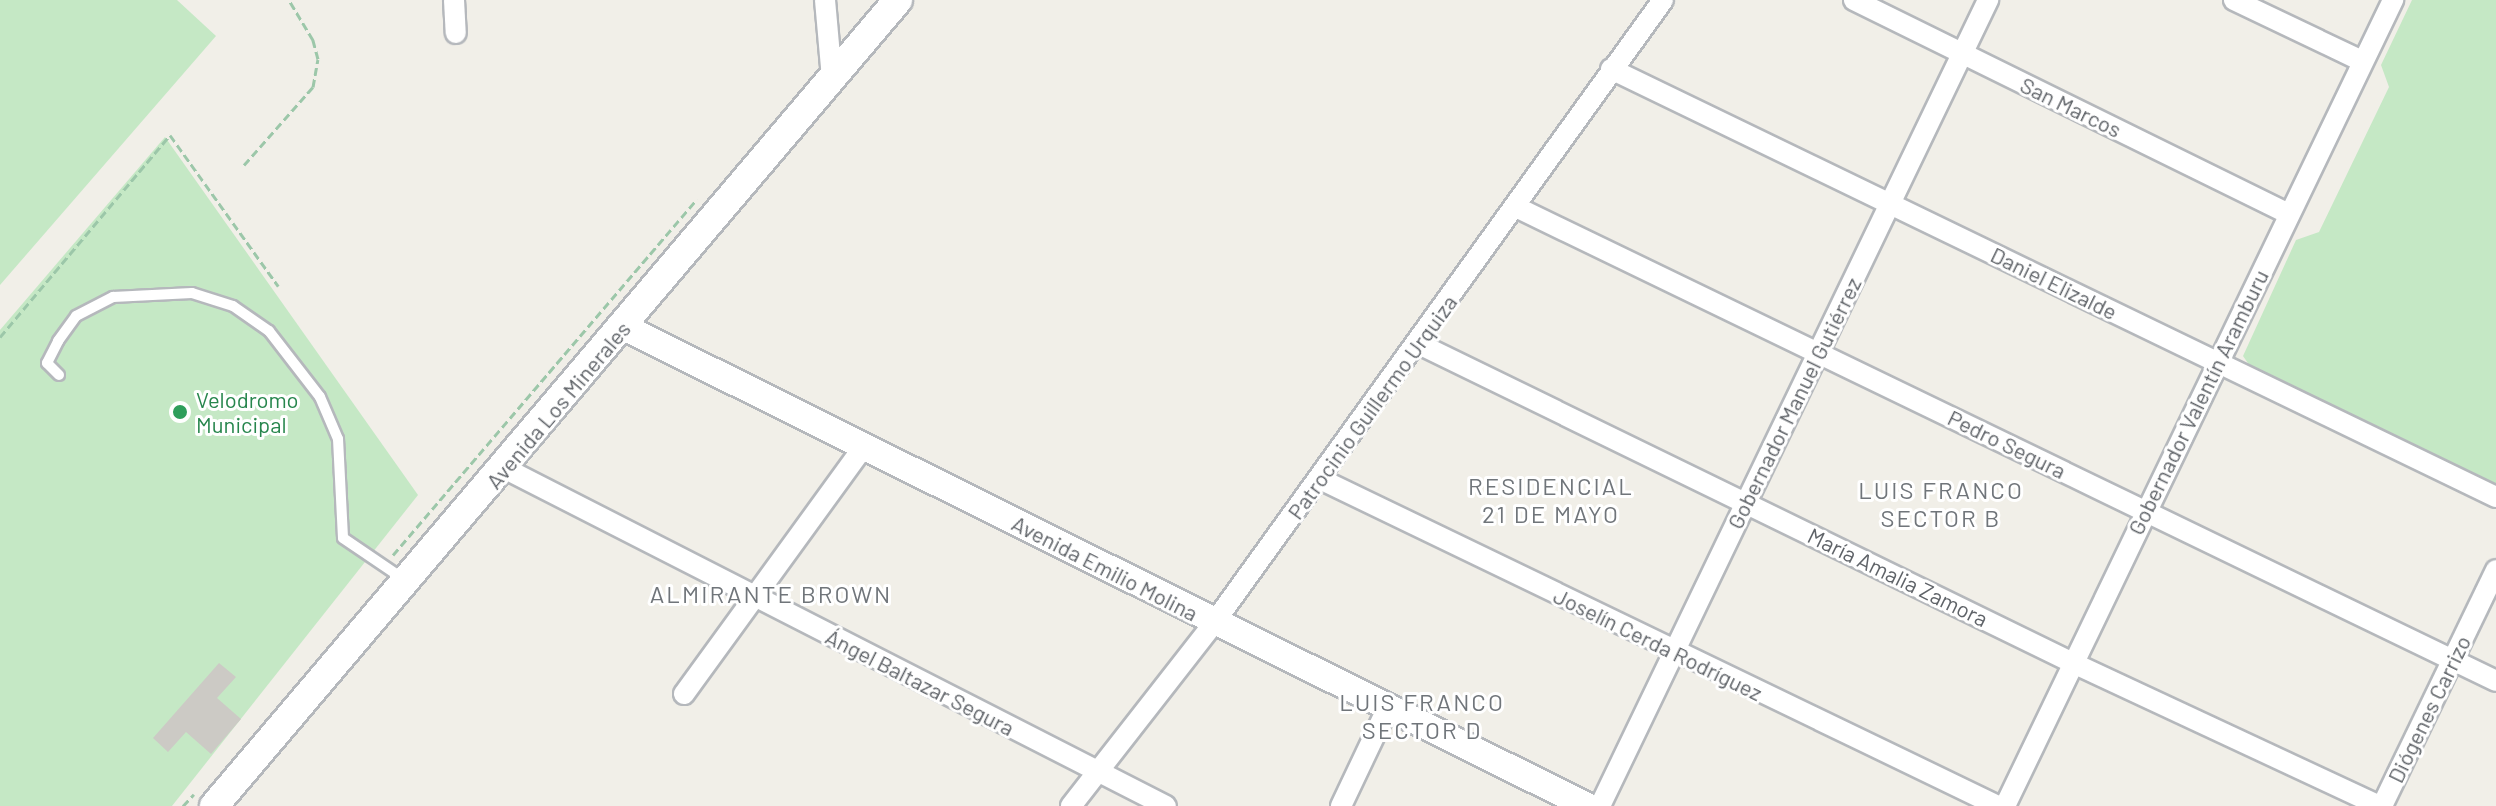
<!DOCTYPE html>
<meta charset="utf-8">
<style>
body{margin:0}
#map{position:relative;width:2496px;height:806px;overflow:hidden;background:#f1efe8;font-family:Barlow,sans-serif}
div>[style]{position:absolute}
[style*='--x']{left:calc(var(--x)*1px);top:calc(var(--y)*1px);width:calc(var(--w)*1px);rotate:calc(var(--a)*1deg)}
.green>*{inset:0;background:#c5e8c5}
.building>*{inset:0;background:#cccac5}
.path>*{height:3px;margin-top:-1.5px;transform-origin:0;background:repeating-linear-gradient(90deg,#9cc7a9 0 8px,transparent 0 12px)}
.roads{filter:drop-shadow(2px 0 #b5b8bc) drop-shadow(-2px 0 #b5b8bc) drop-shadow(0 2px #b5b8bc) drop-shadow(0 -2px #b5b8bc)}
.service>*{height:10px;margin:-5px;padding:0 5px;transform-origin:5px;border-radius:5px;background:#fff}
.minor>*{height:20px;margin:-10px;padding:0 10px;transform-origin:10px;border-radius:10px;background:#fff}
.tertiary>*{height:26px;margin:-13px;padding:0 13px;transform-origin:13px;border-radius:13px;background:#fff}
.secondary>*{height:28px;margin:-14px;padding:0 14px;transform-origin:14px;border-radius:14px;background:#fff}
.dots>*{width:22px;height:22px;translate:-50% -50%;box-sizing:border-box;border:4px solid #fff;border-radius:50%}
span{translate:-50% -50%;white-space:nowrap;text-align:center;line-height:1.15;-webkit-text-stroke:6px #fff;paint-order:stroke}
.street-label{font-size:22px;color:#5f6368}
.leisure-label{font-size:22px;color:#27864d}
.left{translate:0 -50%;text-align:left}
.neighbourhood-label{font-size:24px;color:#70757a;letter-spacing:2px}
</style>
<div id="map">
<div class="green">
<div style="clip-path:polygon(0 0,177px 0,216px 36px,0 285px)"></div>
<div style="clip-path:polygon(2412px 0,2496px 0,2496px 487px,2252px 369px,2243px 356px,2296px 240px,2319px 232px,2389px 87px,2381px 65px)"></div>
<div style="clip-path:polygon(165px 137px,418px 495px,172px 806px,0 806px,0 330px)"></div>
</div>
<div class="building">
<div style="clip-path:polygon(219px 663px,236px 677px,217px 698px,241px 719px,211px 754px,186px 732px,168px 752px,153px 738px)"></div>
</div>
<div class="path">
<div style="--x:244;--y:165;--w:104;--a:-48.5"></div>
<div style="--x:313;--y:87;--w:28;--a:-80"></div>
<div style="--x:318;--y:59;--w:20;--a:-105"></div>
<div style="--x:313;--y:40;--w:47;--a:-121"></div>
<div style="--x:0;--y:337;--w:264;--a:-49.9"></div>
<div style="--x:170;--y:135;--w:186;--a:54.4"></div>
<div style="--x:393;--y:555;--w:468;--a:-49.5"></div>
<div style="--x:183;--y:806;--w:16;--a:-47"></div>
</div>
<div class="roads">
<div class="service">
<div style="--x:59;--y:375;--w:17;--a:-135"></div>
<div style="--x:47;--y:363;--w:25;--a:-63"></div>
<div style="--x:58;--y:341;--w:31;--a:-54"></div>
<div style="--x:76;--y:316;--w:42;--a:-27.2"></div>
<div style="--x:113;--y:297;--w:79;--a:-2.9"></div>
<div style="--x:192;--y:293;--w:43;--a:17.6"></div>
<div style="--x:233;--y:306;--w:44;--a:34.8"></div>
<div style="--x:269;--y:331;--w:83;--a:52.3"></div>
<div style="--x:320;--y:397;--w:46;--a:66.8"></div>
<div style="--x:338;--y:439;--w:99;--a:87.1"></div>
<div style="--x:343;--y:538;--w:75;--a:34.1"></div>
</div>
<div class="minor">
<div style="--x:454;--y:0;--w:33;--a:87"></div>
<div style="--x:825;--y:0;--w:78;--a:84.9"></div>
<div style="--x:1854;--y:0;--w:485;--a:26.2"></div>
<div style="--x:2234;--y:0;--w:142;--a:25.5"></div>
<div style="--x:1611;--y:69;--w:983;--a:25.81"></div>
<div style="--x:1518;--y:208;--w:1086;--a:25.81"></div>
<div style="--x:1419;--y:344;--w:728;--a:26"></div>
<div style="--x:2073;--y:663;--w:339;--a:25"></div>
<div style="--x:504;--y:468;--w:743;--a:27.05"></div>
<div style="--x:1320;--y:479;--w:753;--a:25.75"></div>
<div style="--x:684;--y:694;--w:306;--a:-54"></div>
<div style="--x:1071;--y:806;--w:232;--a:-52"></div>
<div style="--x:1214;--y:623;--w:768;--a:-54.22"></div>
<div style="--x:1341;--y:806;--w:107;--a:-64.6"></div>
<div style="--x:1600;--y:806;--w:895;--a:-64.29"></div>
<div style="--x:2005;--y:806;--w:895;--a:-64.29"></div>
<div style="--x:2382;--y:806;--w:262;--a:-64.2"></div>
</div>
<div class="tertiary">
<div style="--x:624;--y:327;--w:1076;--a:26.45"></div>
</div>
<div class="secondary">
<div style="--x:214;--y:806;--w:1057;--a:-49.68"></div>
</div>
</div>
<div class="dots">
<div style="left:180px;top:412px;background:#2e9e5b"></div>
</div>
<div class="street-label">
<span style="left:2071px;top:107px;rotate:26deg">San Marcos</span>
<span style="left:2054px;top:283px;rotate:26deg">Daniel Elizalde</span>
<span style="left:2198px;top:402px;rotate:-64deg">Gobernador Valentín Aramburu</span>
<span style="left:1794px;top:403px;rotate:-64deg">Gobernador Manuel Gutiérrez</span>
<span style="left:558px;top:405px;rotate:-50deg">Avenida Los Minerales</span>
<span style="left:1372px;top:407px;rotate:-54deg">Patrocinio Guillermo Urquiza</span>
<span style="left:2007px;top:444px;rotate:26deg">Pedro Segura</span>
<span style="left:1105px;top:568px;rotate:27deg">Avenida Emilio Molina</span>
<span style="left:1898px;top:577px;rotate:26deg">María Amalia Zamora</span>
<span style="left:1658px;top:644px;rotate:26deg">Joselín Cerda Rodríguez</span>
<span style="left:920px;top:682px;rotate:27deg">Ángel Baltazar Segura</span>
<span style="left:2429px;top:709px;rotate:-64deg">Diógenes Carrizo</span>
</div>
<div class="leisure-label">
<span class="left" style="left:196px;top:412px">Velodromo<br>Municipal</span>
</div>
<div class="neighbourhood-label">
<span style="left:1551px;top:500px">RESIDENCIAL<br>21 DE MAYO</span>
<span style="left:1941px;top:504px">LUIS FRANCO<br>SECTOR B</span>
<span style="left:771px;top:594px">ALMIRANTE BROWN</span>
<span style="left:1422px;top:716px">LUIS FRANCO<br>SECTOR D</span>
</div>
</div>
